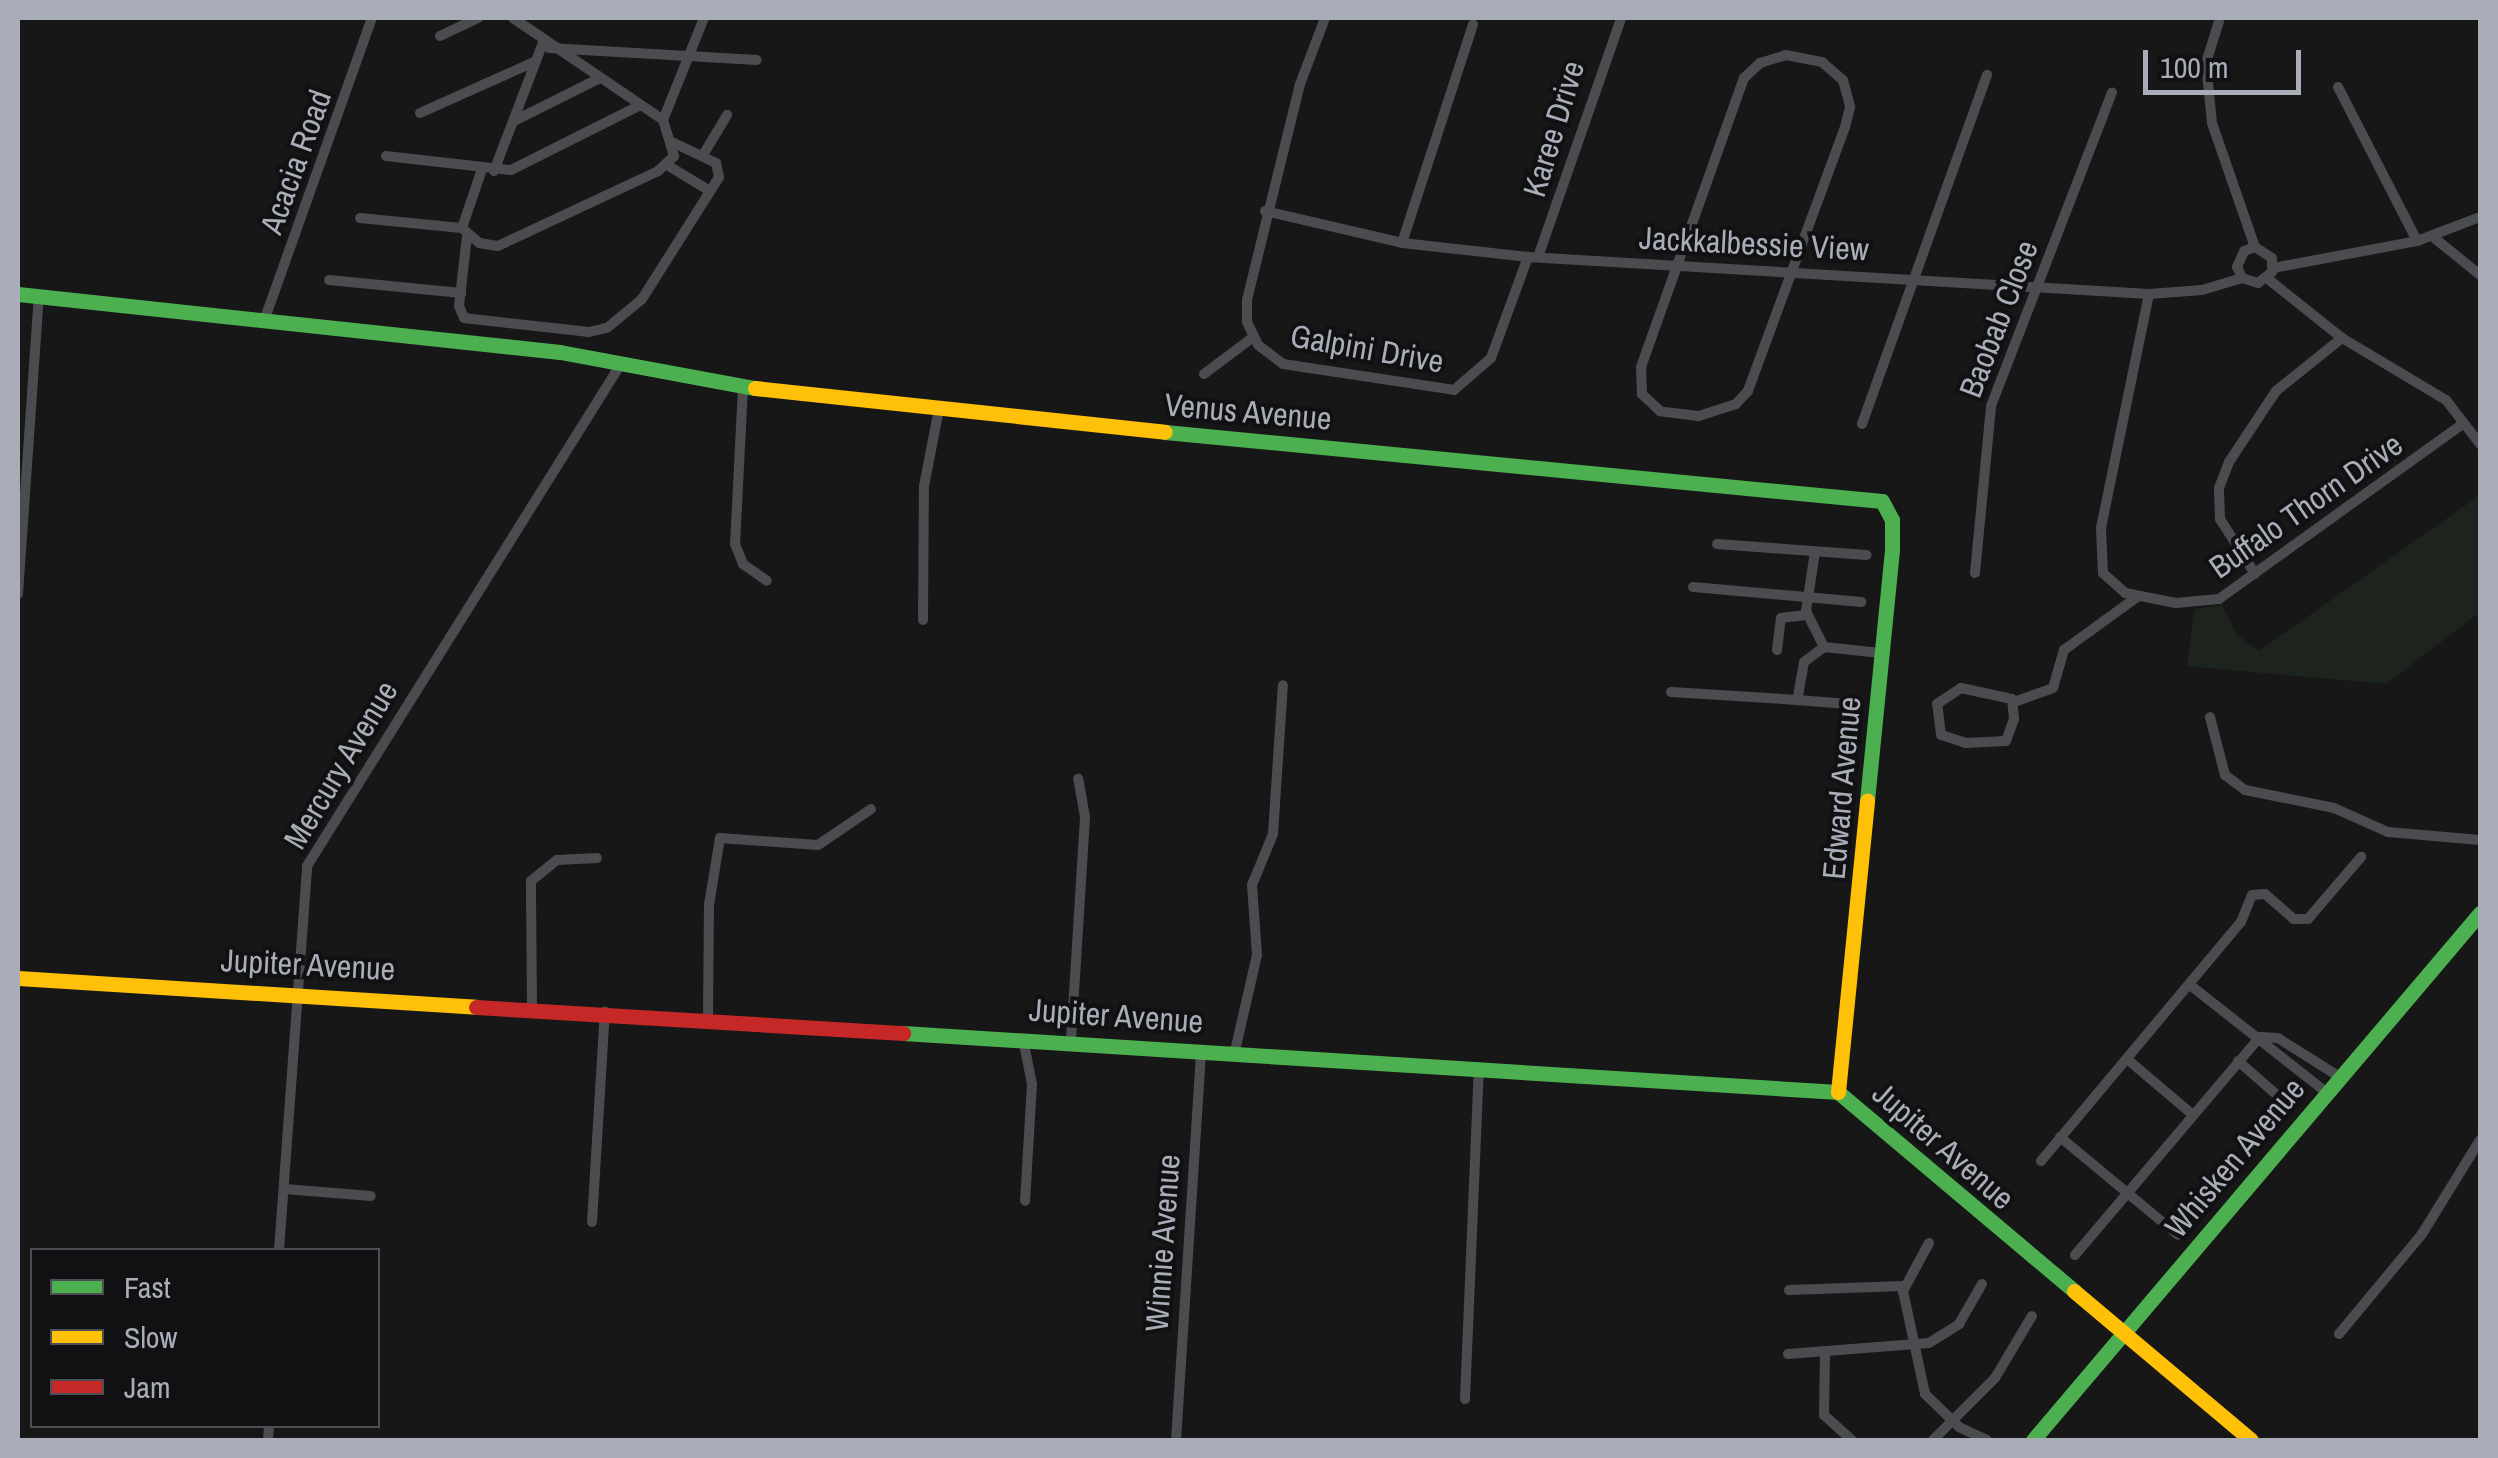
<!DOCTYPE html>
<style>
body{margin:0}
#map{position:relative;width:2498px;height:1458px;overflow:hidden;background:#171717;font-family:"Archivo Narrow",sans-serif}
div>[style]{position:absolute}
[style*='--x']{left:calc(var(--x)*1px);top:calc(var(--y)*1px);width:calc(var(--w)*1px);rotate:calc(var(--a)*1deg)}
.green>*{inset:0;background:#1d241e}
.street>*{height:10px;margin:-5px;padding:0 5px;transform-origin:5px;border-radius:5px;background:#4b4c50}
.fast>*{height:15px;margin:-7.5px;padding:0 7.5px;transform-origin:7.5px;border-radius:7.5px;background:#4caf50}
.slow>*{height:15px;margin:-7.5px;padding:0 7.5px;transform-origin:7.5px;border-radius:7.5px;background:#ffc107}
.jam>*{height:15px;margin:-7.5px;padding:0 7.5px;transform-origin:7.5px;border-radius:7.5px;background:#c62828}
span{translate:-50% -50%;white-space:nowrap;text-align:center;line-height:1.15;-webkit-text-stroke:8px #111113;paint-order:stroke}
.street-label{font-size:32px;color:#a8adb8}
.frame{position:absolute;inset:0;border:20px solid #a8adb8;pointer-events:none}
.legend{position:absolute;left:30px;top:1248px;width:350px;height:180px;box-sizing:border-box;background:#111113;border:2px solid #4d4f55;margin:0;padding:12px 18px;list-style:none;font-size:30px;color:#a8adb8}
.legend li{display:flex;align-items:center;gap:20px;height:50px}
.legend b{width:50px;border:2px solid #4d4f55}
.scale{position:absolute;left:2143px;top:50px;width:158px;height:45px;box-sizing:border-box;border:5px solid #a8adb8;border-top:0;padding-left:12px;font-size:30px;line-height:35px;white-space:nowrap;color:#a8adb8;-webkit-text-stroke:8px #111113;paint-order:stroke}
</style>
<div id="map">
<div class="green">
<div style="clip-path:polygon(2480px 495px,2480px 612px,2386px 684px,2187px 666px,2194px 609px,2222px 605px,2237px 635px,2259px 651px)"></div>
</div>
<div class="street">
<div style="--x:513;--y:18;--w:181;--a:34.2"></div>
<div style="--x:1325;--y:18;--w:71;--a:110.7"></div>
<div style="--x:1300;--y:84;--w:222;--a:103.8"></div>
<div style="--x:1247;--y:300;--w:22;--a:90"></div>
<div style="--x:1247;--y:322;--w:25;--a:64"></div>
<div style="--x:1258;--y:345;--w:31;--a:37"></div>
<div style="--x:1283;--y:364;--w:173;--a:8.6"></div>
<div style="--x:1454;--y:390;--w:49;--a:-40.9"></div>
<div style="--x:1491;--y:358;--w:108;--a:-69.9"></div>
<div style="--x:2220;--y:18;--w:47;--a:107.3"></div>
<div style="--x:2206;--y:63;--w:60;--a:84.3"></div>
<div style="--x:2212;--y:123;--w:131;--a:70.9"></div>
<div style="--x:2255;--y:247;--w:20;--a:33"></div>
<div style="--x:2272;--y:258;--w:14;--a:90"></div>
<div style="--x:2272;--y:272;--w:18;--a:142"></div>
<div style="--x:2258;--y:283;--w:17;--a:-163"></div>
<div style="--x:2242;--y:278;--w:12;--a:-114"></div>
<div style="--x:2237;--y:267;--w:17;--a:-66"></div>
<div style="--x:2244;--y:251;--w:12;--a:-20"></div>
<div style="--x:440;--y:36;--w:42;--a:-25.3"></div>
<div style="--x:549;--y:48;--w:208;--a:3.3"></div>
<div style="--x:1786;--y:55;--w:37;--a:11"></div>
<div style="--x:1822;--y:62;--w:28;--a:41"></div>
<div style="--x:1843;--y:80;--w:28;--a:75"></div>
<div style="--x:1850;--y:107;--w:21;--a:104"></div>
<div style="--x:1845;--y:127;--w:281;--a:110.2"></div>
<div style="--x:1748;--y:391;--w:18;--a:133"></div>
<div style="--x:1736;--y:404;--w:40;--a:162"></div>
<div style="--x:1698;--y:416;--w:38;--a:-173"></div>
<div style="--x:1660;--y:411;--w:25;--a:-137"></div>
<div style="--x:1642;--y:394;--w:27;--a:-92"></div>
<div style="--x:1641;--y:367;--w:307;--a:-70.4"></div>
<div style="--x:1744;--y:78;--w:22;--a:-43"></div>
<div style="--x:1760;--y:63;--w:27;--a:-17"></div>
<div style="--x:2338;--y:87;--w:173;--a:62.8"></div>
<div style="--x:420;--y:113;--w:127;--a:-24.1"></div>
<div style="--x:516;--y:120;--w:94;--a:-26.6"></div>
<div style="--x:703;--y:155;--w:47;--a:-59"></div>
<div style="--x:386;--y:156;--w:126;--a:6.4"></div>
<div style="--x:511;--y:170;--w:145;--a:-26.6"></div>
<div style="--x:667;--y:165;--w:50;--a:31.2"></div>
<div style="--x:494;--y:171;--w:137;--a:-69.1"></div>
<div style="--x:1265;--y:211;--w:141;--a:13.1"></div>
<div style="--x:1402;--y:243;--w:127;--a:6.3"></div>
<div style="--x:1528;--y:257;--w:622;--a:3.41"></div>
<div style="--x:2149;--y:294;--w:53;--a:-4.3"></div>
<div style="--x:2202;--y:290;--w:42;--a:-16.7"></div>
<div style="--x:360;--y:218;--w:102;--a:5.6"></div>
<div style="--x:462;--y:228;--w:23;--a:41"></div>
<div style="--x:479;--y:243;--w:19;--a:9"></div>
<div style="--x:498;--y:246;--w:177;--a:-25.1"></div>
<div style="--x:658;--y:171;--w:22;--a:-43"></div>
<div style="--x:674;--y:156;--w:38;--a:-107"></div>
<div style="--x:663;--y:120;--w:110;--a:-68.1"></div>
<div style="--x:462;--y:228;--w:62;--a:-71.3"></div>
<div style="--x:467;--y:236;--w:70;--a:96.5"></div>
<div style="--x:459;--y:306;--w:13;--a:67"></div>
<div style="--x:464;--y:318;--w:126;--a:6.4"></div>
<div style="--x:589;--y:332;--w:18;--a:-13"></div>
<div style="--x:607;--y:328;--w:45;--a:-39.6"></div>
<div style="--x:642;--y:299;--w:144;--a:-57.7"></div>
<div style="--x:719;--y:177;--w:14;--a:-102"></div>
<div style="--x:716;--y:163;--w:49;--a:-154.5"></div>
<div style="--x:2432;--y:236;--w:62;--a:39.1"></div>
<div style="--x:1402;--y:243;--w:230;--a:-72"></div>
<div style="--x:1538;--y:257;--w:253;--a:-70.8"></div>
<div style="--x:2273;--y:268;--w:147;--a:-10.6"></div>
<div style="--x:2417;--y:241;--w:67;--a:-20.9"></div>
<div style="--x:2268;--y:279;--w:95;--a:38.6"></div>
<div style="--x:2342;--y:338;--w:121;--a:30.8"></div>
<div style="--x:2446;--y:400;--w:56;--a:52.3"></div>
<div style="--x:329;--y:280;--w:133;--a:5.6"></div>
<div style="--x:2149;--y:294;--w:239;--a:101.6"></div>
<div style="--x:2101;--y:528;--w:45;--a:87.5"></div>
<div style="--x:2103;--y:573;--w:30;--a:42"></div>
<div style="--x:2125;--y:593;--w:52;--a:11.1"></div>
<div style="--x:2176;--y:603;--w:43;--a:-5.3"></div>
<div style="--x:2219;--y:599;--w:298;--a:-35.7"></div>
<div style="--x:264;--y:321;--w:322;--a:-70.4"></div>
<div style="--x:1204;--y:374;--w:60;--a:-36.9"></div>
<div style="--x:743;--y:387;--w:157;--a:92.9"></div>
<div style="--x:735;--y:544;--w:22;--a:68"></div>
<div style="--x:743;--y:564;--w:29;--a:35"></div>
<div style="--x:1862;--y:424;--w:371;--a:-70.3"></div>
<div style="--x:1717;--y:544;--w:150;--a:4.2"></div>
<div style="--x:1815;--y:552;--w:60;--a:98.7"></div>
<div style="--x:1806;--y:611;--w:40;--a:63.4"></div>
<div style="--x:1824;--y:647;--w:57;--a:6"></div>
<div style="--x:1975;--y:573;--w:168;--a:-84.5"></div>
<div style="--x:1991;--y:406;--w:336;--a:-68.9"></div>
<div style="--x:2255;--y:574;--w:65;--a:-122.5"></div>
<div style="--x:2220;--y:519;--w:31;--a:-92"></div>
<div style="--x:2219;--y:488;--w:28;--a:-69"></div>
<div style="--x:2229;--y:462;--w:85;--a:-56.5"></div>
<div style="--x:2276;--y:391;--w:85;--a:-38.8"></div>
<div style="--x:1693;--y:587;--w:169;--a:5.1"></div>
<div style="--x:18;--y:594;--w:300;--a:-86"></div>
<div style="--x:923;--y:620;--w:134;--a:-89.6"></div>
<div style="--x:924;--y:486;--w:78;--a:-79"></div>
<div style="--x:1824;--y:647;--w:25;--a:143"></div>
<div style="--x:1804;--y:662;--w:39;--a:100"></div>
<div style="--x:1797;--y:700;--w:51;--a:4.5"></div>
<div style="--x:1777;--y:650;--w:32;--a:-83"></div>
<div style="--x:1781;--y:618;--w:25;--a:-7"></div>
<div style="--x:1961;--y:688;--w:52;--a:12.2"></div>
<div style="--x:2012;--y:699;--w:20;--a:84"></div>
<div style="--x:2014;--y:719;--w:23;--a:110"></div>
<div style="--x:2006;--y:741;--w:40;--a:177.1"></div>
<div style="--x:1966;--y:743;--w:26;--a:-162"></div>
<div style="--x:1941;--y:735;--w:31;--a:-97"></div>
<div style="--x:1937;--y:704;--w:29;--a:-34"></div>
<div style="--x:1671;--y:692;--w:126;--a:3.6"></div>
<div style="--x:2014;--y:702;--w:41;--a:-19.7"></div>
<div style="--x:2053;--y:688;--w:40;--a:-74"></div>
<div style="--x:2064;--y:650;--w:90;--a:-36"></div>
<div style="--x:2210;--y:717;--w:60;--a:75.5"></div>
<div style="--x:2225;--y:775;--w:25;--a:37"></div>
<div style="--x:2245;--y:790;--w:91;--a:11.4"></div>
<div style="--x:2334;--y:808;--w:59;--a:24"></div>
<div style="--x:2388;--y:832;--w:92;--a:5"></div>
<div style="--x:2190;--y:985;--w:174;--a:38.2"></div>
<div style="--x:532;--y:1006;--w:125;--a:-90.5"></div>
<div style="--x:531;--y:881;--w:33;--a:-39"></div>
<div style="--x:557;--y:860;--w:40;--a:-2.9"></div>
<div style="--x:708;--y:1017;--w:112;--a:-89.5"></div>
<div style="--x:709;--y:905;--w:68;--a:-80.7"></div>
<div style="--x:720;--y:838;--w:98;--a:4.1"></div>
<div style="--x:818;--y:845;--w:64;--a:-34.2"></div>
<div style="--x:2260;--y:1037;--w:18;--a:3"></div>
<div style="--x:2278;--y:1038;--w:73;--a:32.2"></div>
<div style="--x:1023;--y:1039;--w:46;--a:78.7"></div>
<div style="--x:1032;--y:1084;--w:117;--a:93.4"></div>
<div style="--x:1071;--y:1040;--w:223;--a:-86.4"></div>
<div style="--x:1085;--y:817;--w:39;--a:-100"></div>
<div style="--x:1235;--y:1051;--w:98;--a:-77.1"></div>
<div style="--x:1257;--y:955;--w:70;--a:-94.1"></div>
<div style="--x:1252;--y:885;--w:55;--a:-67.6"></div>
<div style="--x:1273;--y:834;--w:149;--a:-86.2"></div>
<div style="--x:2127;--y:1059;--w:87;--a:40.3"></div>
<div style="--x:2238;--y:1061;--w:62;--a:41.1"></div>
<div style="--x:2060;--y:1137;--w:153;--a:39.7"></div>
<div style="--x:2041;--y:1161;--w:312;--a:-50.1"></div>
<div style="--x:2241;--y:922;--w:29;--a:-68"></div>
<div style="--x:2252;--y:895;--w:13;--a:-4"></div>
<div style="--x:2265;--y:894;--w:38;--a:41"></div>
<div style="--x:2294;--y:919;--w:14;--a:0"></div>
<div style="--x:2308;--y:919;--w:82;--a:-49.5"></div>
<div style="--x:285;--y:1189;--w:86;--a:4.7"></div>
<div style="--x:592;--y:1222;--w:211;--a:-86.5"></div>
<div style="--x:1929;--y:1243;--w:55;--a:118.4"></div>
<div style="--x:1903;--y:1291;--w:105;--a:77.9"></div>
<div style="--x:1925;--y:1394;--w:47;--a:44.1"></div>
<div style="--x:1959;--y:1427;--w:31;--a:25"></div>
<div style="--x:279;--y:1250;--w:385;--a:-85.8"></div>
<div style="--x:307;--y:866;--w:594;--a:-57.99"></div>
<div style="--x:2075;--y:1255;--w:286;--a:-49.7"></div>
<div style="--x:1789;--y:1290;--w:115;--a:-2"></div>
<div style="--x:2339;--y:1334;--w:130;--a:-50.3"></div>
<div style="--x:2422;--y:1234;--w:110;--a:-58.3"></div>
<div style="--x:1788;--y:1354;--w:141;--a:-4.5"></div>
<div style="--x:1929;--y:1343;--w:36;--a:-32"></div>
<div style="--x:1959;--y:1324;--w:46;--a:-60.1"></div>
<div style="--x:1825;--y:1355;--w:60;--a:91"></div>
<div style="--x:1824;--y:1415;--w:38;--a:42"></div>
<div style="--x:1465;--y:1399;--w:332;--a:-87.6"></div>
<div style="--x:268;--y:1440;--w:14;--a:-86"></div>
<div style="--x:1176;--y:1440;--w:391;--a:-86.3"></div>
<div style="--x:1933;--y:1440;--w:88;--a:-45"></div>
<div style="--x:1995;--y:1378;--w:72;--a:-59.2"></div>
</div>
<div class="fast">
<div style="--x:18;--y:294;--w:545;--a:6.11"></div>
<div style="--x:560;--y:352;--w:198;--a:10.5"></div>
<div style="--x:1165;--y:432;--w:720;--a:5.5"></div>
<div style="--x:1882;--y:501;--w:21;--a:62"></div>
<div style="--x:1892;--y:520;--w:30;--a:90"></div>
<div style="--x:1892;--y:550;--w:251;--a:95.7"></div>
<div style="--x:903;--y:1033;--w:937;--a:3.61"></div>
<div style="--x:1838;--y:1092;--w:309;--a:40.1"></div>
<div style="--x:2033;--y:1440;--w:691;--a:-49.7"></div>
</div>
<div class="slow">
<div style="--x:755;--y:388;--w:412;--a:6.1"></div>
<div style="--x:18;--y:978;--w:459;--a:3.6"></div>
<div style="--x:1838;--y:1092;--w:293;--a:-84.3"></div>
<div style="--x:2074;--y:1291;--w:231;--a:40.1"></div>
</div>
<div class="jam">
<div style="--x:476;--y:1007;--w:428;--a:3.5"></div>
</div>
<div class="street-label">
<span style="left:1554px;top:129px;rotate:-73deg">Karee Drive</span>
<span style="left:296px;top:162px;rotate:-70deg">Acacia Road</span>
<span style="left:1754px;top:244px;rotate:3deg">Jackkalbessie View</span>
<span style="left:1999px;top:319px;rotate:-69deg">Baobab Close</span>
<span style="left:1367px;top:349px;rotate:10deg">Galpini Drive</span>
<span style="left:1248px;top:412px;rotate:5deg">Venus Avenue</span>
<span style="left:2306px;top:506px;rotate:-35deg">Buffalo Thorn Drive</span>
<span style="left:341px;top:765px;rotate:-59deg">Mercury Avenue</span>
<span style="left:1842px;top:788px;rotate:-85deg">Edward Avenue</span>
<span style="left:308px;top:965px;rotate:3deg">Jupiter Avenue</span>
<span style="left:1116px;top:1016px;rotate:4deg">Jupiter Avenue</span>
<span style="left:1943px;top:1146px;rotate:41deg">Jupiter Avenue</span>
<span style="left:2235px;top:1158px;rotate:-50deg">Whisken Avenue</span>
<span style="left:1163px;top:1243px;rotate:-86deg">Winnie Avenue</span>
</div>
<div class="frame"></div>
<ul class="legend">
<li><b style="height:12px;background:#4caf50"></b>Fast</li>
<li><b style="height:12px;background:#ffc107"></b>Slow</li>
<li><b style="height:12px;background:#c62828"></b>Jam</li>
</ul>
<div class="scale">100 m</div>
</div>
